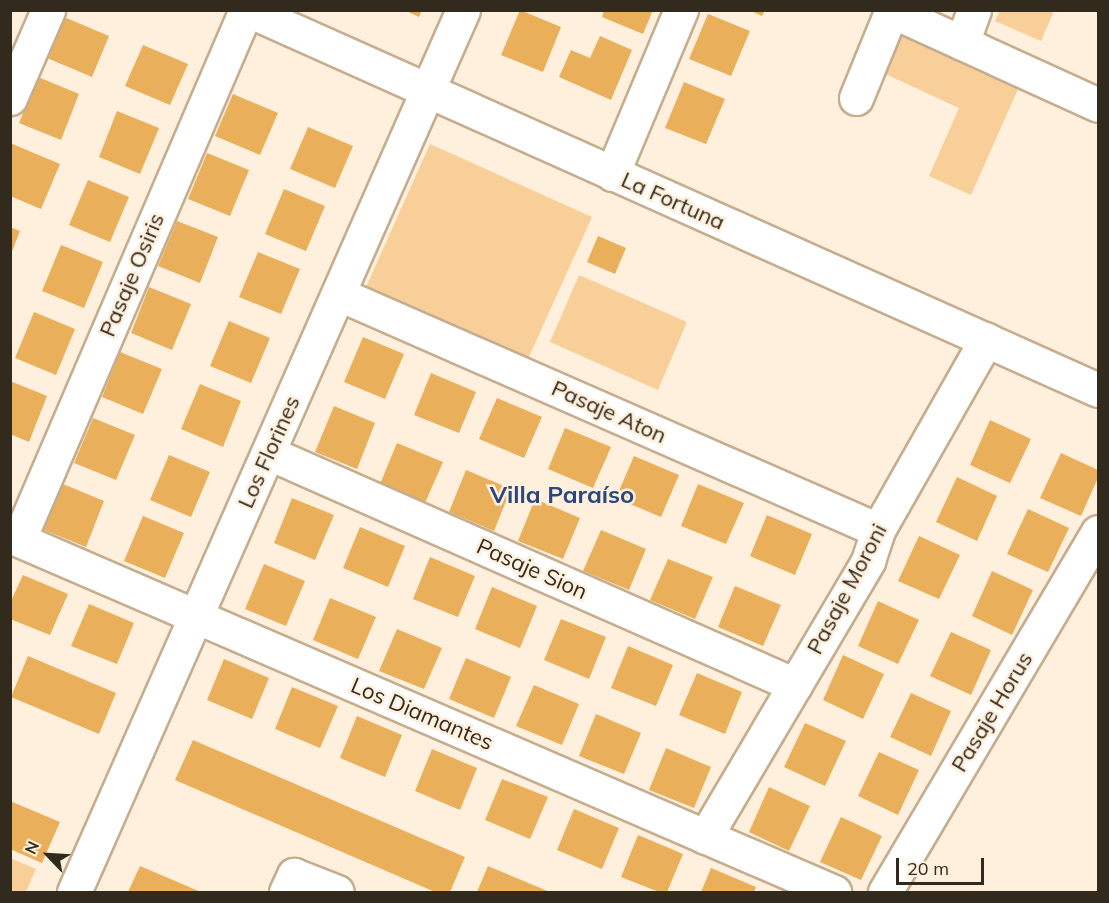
<!DOCTYPE html>
<meta charset="utf-8">
<style>
body{margin:0}
#map{position:relative;width:1109px;height:903px;overflow:hidden;background:#fef0dc;font-family:Mulish,sans-serif}
div>[style]{position:absolute}
[style*='--x']{left:calc(var(--x)*1px);top:calc(var(--y)*1px);width:calc(var(--w)*1px);rotate:calc(var(--a)*1deg)}
.green>*{inset:0;background:#f8cf99}
.building>*{inset:0;background:#eaaf5a}
.roads{filter:drop-shadow(2px 0 #c5ae8f) drop-shadow(-2px 0 #c5ae8f) drop-shadow(0 2px #c5ae8f) drop-shadow(0 -2px #c5ae8f)}
.minor>*{height:33px;margin:-16.5px;padding:0 16.5px;transform-origin:16.5px;border-radius:16.5px;background:#fff}
span{translate:-50% -50%;white-space:nowrap;text-align:center;line-height:1.15;-webkit-text-stroke:5px #fef0dc;paint-order:stroke}
.street-label{font-size:22px;color:#332a1e}
.neighbourhood-label{font-size:24px;color:#2b477e;font-weight:700}
.frame{position:absolute;inset:0;border:12px solid #332a1e;pointer-events:none}
.north{position:absolute;left:18px;top:825px;width:60px;height:60px;-webkit-text-stroke:4px #fef0dc;paint-order:stroke;rotate:295deg;font-size:16px;font-weight:700;line-height:24px;text-align:center;color:#332a1e}
.north::after{content:'';display:block;margin:auto;width:21px;height:27px;background:#332a1e;clip-path:polygon(50% 0,100% 100%,50% 72%,0 100%)}
.scale{position:absolute;left:896px;top:858px;width:88px;height:27px;box-sizing:border-box;border:3px solid #332a1e;border-top:0;padding-left:8px;font-size:18px;line-height:21px;white-space:nowrap;color:#332a1e;-webkit-text-stroke:4px #fef0dc;paint-order:stroke}
</style>
<div id="map">
<div class="green">
<div style="clip-path:polygon(1000px 10px,1054px 10px,1054px 11px,1041px 41px,995px 21px)"></div>
<div style="clip-path:polygon(896px 32px,1019px 87px,971px 195px,929px 176px,959px 108px,879px 71px)"></div>
<div style="clip-path:polygon(430px 144px,592px 217px,528px 359px,366px 287px)"></div>
<div style="clip-path:polygon(579px 275px,687px 322px,658px 390px,550px 342px)"></div>
<div style="clip-path:polygon(10px 858px,36px 869px,26px 892px,11px 892px)"></div>
</div>
<div class="building">
<div style="clip-path:polygon(404px 10px,422px 10px,419px 17px)"></div>
<div style="clip-path:polygon(520px 10px,561px 27px,543px 72px,501px 55px)"></div>
<div style="clip-path:polygon(604px 10px,653px 10px,643px 34px,602px 17px)"></div>
<div style="clip-path:polygon(749px 10px,765px 10px,762px 16px)"></div>
<div style="clip-path:polygon(708px 14px,750px 31px,731px 76px,689px 59px)"></div>
<div style="clip-path:polygon(64px 17px,109px 36px,92px 77px,47px 58px)"></div>
<div style="clip-path:polygon(600px 36px,632px 50px,611px 100px,559px 77px,571px 50px,590px 58px)"></div>
<div style="clip-path:polygon(143px 45px,188px 64px,170px 105px,125px 86px)"></div>
<div style="clip-path:polygon(38px 77px,79px 94px,61px 140px,19px 123px)"></div>
<div style="clip-path:polygon(684px 82px,725px 99px,706px 144px,665px 128px)"></div>
<div style="clip-path:polygon(233px 94px,278px 113px,260px 155px,215px 136px)"></div>
<div style="clip-path:polygon(117px 111px,159px 128px,140px 174px,99px 157px)"></div>
<div style="clip-path:polygon(308px 127px,353px 146px,335px 188px,290px 169px)"></div>
<div style="clip-path:polygon(10px 143px,60px 164px,41px 209px,10px 196px)"></div>
<div style="clip-path:polygon(207px 153px,249px 170px,230px 216px,188px 199px)"></div>
<div style="clip-path:polygon(88px 180px,129px 197px,110px 242px,69px 225px)"></div>
<div style="clip-path:polygon(284px 189px,325px 206px,306px 251px,265px 234px)"></div>
<div style="clip-path:polygon(177px 221px,218px 237px,200px 283px,158px 266px)"></div>
<div style="clip-path:polygon(10px 227px,20px 231px,11px 254px,10px 254px)"></div>
<div style="clip-path:polygon(598px 236px,626px 248px,615px 274px,587px 262px)"></div>
<div style="clip-path:polygon(61px 245px,103px 262px,84px 308px,42px 291px)"></div>
<div style="clip-path:polygon(258px 252px,300px 269px,281px 314px,239px 297px)"></div>
<div style="clip-path:polygon(149px 287px,191px 304px,172px 350px,131px 333px)"></div>
<div style="clip-path:polygon(34px 312px,75px 329px,56px 375px,15px 358px)"></div>
<div style="clip-path:polygon(229px 321px,270px 338px,251px 383px,210px 366px)"></div>
<div style="clip-path:polygon(363px 337px,404px 354px,385px 399px,344px 382px)"></div>
<div style="clip-path:polygon(120px 352px,162px 369px,143px 414px,102px 397px)"></div>
<div style="clip-path:polygon(431px 373px,476px 392px,459px 433px,414px 415px)"></div>
<div style="clip-path:polygon(10px 381px,47px 396px,29px 442px,10px 434px)"></div>
<div style="clip-path:polygon(200px 384px,241px 401px,223px 447px,181px 429px)"></div>
<div style="clip-path:polygon(497px 398px,542px 417px,524px 458px,479px 439px)"></div>
<div style="clip-path:polygon(334px 406px,375px 423px,357px 469px,315px 452px)"></div>
<div style="clip-path:polygon(93px 418px,135px 435px,116px 480px,74px 463px)"></div>
<div style="clip-path:polygon(990px 420px,1031px 439px,1010px 483px,970px 465px)"></div>
<div style="clip-path:polygon(565px 428px,611px 447px,593px 488px,548px 469px)"></div>
<div style="clip-path:polygon(397px 443px,443px 462px,425px 503px,380px 484px)"></div>
<div style="clip-path:polygon(1061px 453px,1098px 470px,1098px 478px,1081px 516px,1040px 498px)"></div>
<div style="clip-path:polygon(169px 455px,210px 472px,191px 517px,150px 500px)"></div>
<div style="clip-path:polygon(634px 456px,679px 475px,661px 517px,616px 498px)"></div>
<div style="clip-path:polygon(466px 470px,511px 489px,494px 531px,449px 512px)"></div>
<div style="clip-path:polygon(957px 477px,997px 496px,977px 541px,936px 522px)"></div>
<div style="clip-path:polygon(63px 484px,104px 501px,86px 547px,44px 530px)"></div>
<div style="clip-path:polygon(698px 484px,744px 503px,726px 544px,681px 526px)"></div>
<div style="clip-path:polygon(292px 498px,334px 515px,315px 560px,274px 543px)"></div>
<div style="clip-path:polygon(535px 499px,580px 518px,563px 559px,518px 541px)"></div>
<div style="clip-path:polygon(1028px 509px,1069px 528px,1048px 572px,1007px 554px)"></div>
<div style="clip-path:polygon(767px 515px,812px 534px,795px 575px,750px 556px)"></div>
<div style="clip-path:polygon(143px 516px,184px 533px,165px 578px,124px 561px)"></div>
<div style="clip-path:polygon(360px 527px,405px 546px,388px 587px,343px 568px)"></div>
<div style="clip-path:polygon(601px 530px,646px 549px,629px 590px,583px 571px)"></div>
<div style="clip-path:polygon(919px 536px,960px 555px,939px 599px,898px 581px)"></div>
<div style="clip-path:polygon(430px 557px,475px 576px,458px 617px,413px 599px)"></div>
<div style="clip-path:polygon(668px 559px,713px 577px,695px 619px,650px 600px)"></div>
<div style="clip-path:polygon(264px 564px,305px 581px,286px 626px,245px 609px)"></div>
<div style="clip-path:polygon(992px 571px,1033px 590px,1012px 635px,972px 616px)"></div>
<div style="clip-path:polygon(23px 575px,68px 594px,50px 635px,10px 619px,10px 603px)"></div>
<div style="clip-path:polygon(735px 586px,781px 605px,763px 646px,718px 627px)"></div>
<div style="clip-path:polygon(492px 587px,537px 606px,520px 648px,475px 629px)"></div>
<div style="clip-path:polygon(330px 598px,376px 617px,358px 659px,313px 640px)"></div>
<div style="clip-path:polygon(878px 601px,919px 620px,898px 664px,858px 646px)"></div>
<div style="clip-path:polygon(89px 604px,134px 623px,117px 664px,71px 646px)"></div>
<div style="clip-path:polygon(561px 619px,606px 637px,589px 679px,544px 660px)"></div>
<div style="clip-path:polygon(397px 629px,442px 648px,424px 689px,379px 671px)"></div>
<div style="clip-path:polygon(951px 632px,991px 650px,971px 695px,930px 676px)"></div>
<div style="clip-path:polygon(628px 646px,673px 665px,656px 706px,611px 688px)"></div>
<div style="clip-path:polygon(843px 655px,884px 674px,863px 719px,823px 700px)"></div>
<div style="clip-path:polygon(28px 656px,116px 693px,99px 734px,11px 697px)"></div>
<div style="clip-path:polygon(466px 658px,511px 677px,494px 718px,449px 699px)"></div>
<div style="clip-path:polygon(224px 659px,269px 678px,252px 719px,207px 700px)"></div>
<div style="clip-path:polygon(697px 673px,742px 692px,725px 734px,679px 715px)"></div>
<div style="clip-path:polygon(534px 685px,579px 704px,562px 745px,516px 726px)"></div>
<div style="clip-path:polygon(292px 687px,338px 706px,320px 748px,275px 729px)"></div>
<div style="clip-path:polygon(911px 693px,951px 711px,931px 756px,890px 737px)"></div>
<div style="clip-path:polygon(596px 714px,641px 733px,624px 774px,579px 756px)"></div>
<div style="clip-path:polygon(357px 716px,402px 735px,385px 777px,340px 758px)"></div>
<div style="clip-path:polygon(805px 723px,846px 741px,825px 786px,784px 767px)"></div>
<div style="clip-path:polygon(193px 740px,465px 857px,450px 892px,435px 892px,175px 780px)"></div>
<div style="clip-path:polygon(666px 748px,711px 767px,694px 808px,649px 790px)"></div>
<div style="clip-path:polygon(432px 749px,477px 768px,460px 810px,415px 791px)"></div>
<div style="clip-path:polygon(879px 752px,919px 770px,898px 815px,858px 796px)"></div>
<div style="clip-path:polygon(502px 779px,548px 797px,530px 839px,485px 820px)"></div>
<div style="clip-path:polygon(769px 787px,810px 806px,789px 851px,749px 832px)"></div>
<div style="clip-path:polygon(10px 801px,60px 822px,42px 863px,10px 849px)"></div>
<div style="clip-path:polygon(574px 809px,619px 828px,602px 869px,557px 850px)"></div>
<div style="clip-path:polygon(841px 817px,882px 836px,861px 880px,820px 862px)"></div>
<div style="clip-path:polygon(638px 835px,683px 854px,667px 892px,659px 892px,621px 877px)"></div>
<div style="clip-path:polygon(140px 866px,201px 892px,128px 892px)"></div>
<div style="clip-path:polygon(488px 866px,550px 892px,477px 892px)"></div>
<div style="clip-path:polygon(711px 868px,756px 887px,754px 892px,701px 892px)"></div>
</div>
<div class="roads">
<div class="minor">
<div style="--x:248;--y:10;--w:931;--a:24.09"></div>
<div style="--x:892;--y:11;--w:226;--a:24.5"></div>
<div style="--x:962;--y:43;--w:35;--a:-70"></div>
<div style="--x:10;--y:98;--w:96;--a:-66.6"></div>
<div style="--x:856;--y:98;--w:95;--a:-67.8"></div>
<div style="--x:612;--y:174;--w:178;--a:-67.2"></div>
<div style="--x:339;--y:294;--w:588;--a:23.65"></div>
<div style="--x:269;--y:453;--w:575;--a:23.8"></div>
<div style="--x:10;--y:536;--w:898;--a:23.37"></div>
<div style="--x:19;--y:539;--w:576;--a:-66.78"></div>
<div style="--x:705;--y:837;--w:321;--a:-59.4"></div>
<div style="--x:868;--y:561;--w:33;--a:-72"></div>
<div style="--x:878;--y:530;--w:219;--a:-60.4"></div>
<div style="--x:74;--y:892;--w:964;--a:-66.2"></div>
<div style="--x:286;--y:892;--w:19;--a:-65"></div>
<div style="--x:294;--y:875;--w:46;--a:21.6"></div>
<div style="--x:885;--y:892;--w:418;--a:-59.4"></div>
</div>
</div>
<div class="street-label">
<span style="left:673px;top:201px;rotate:24deg">La Fortuna</span>
<span style="left:132px;top:275px;rotate:-67deg">Pasaje Osiris</span>
<span style="left:609px;top:412px;rotate:24deg">Pasaje Aton</span>
<span style="left:269px;top:452px;rotate:-66deg">Los Florines</span>
<span style="left:532px;top:569px;rotate:24deg">Pasaje Sion</span>
<span style="left:847px;top:589px;rotate:-62deg">Pasaje Moroni</span>
<span style="left:992px;top:712px;rotate:-59deg">Pasaje Horus</span>
<span style="left:422px;top:714px;rotate:23deg">Los Diamantes</span>
</div>
<div class="neighbourhood-label">
<span style="left:562px;top:495px">Villa Paraíso</span>
</div>
<div class="frame"></div>
<div class="north">N</div>
<div class="scale">20 m</div>
</div>
